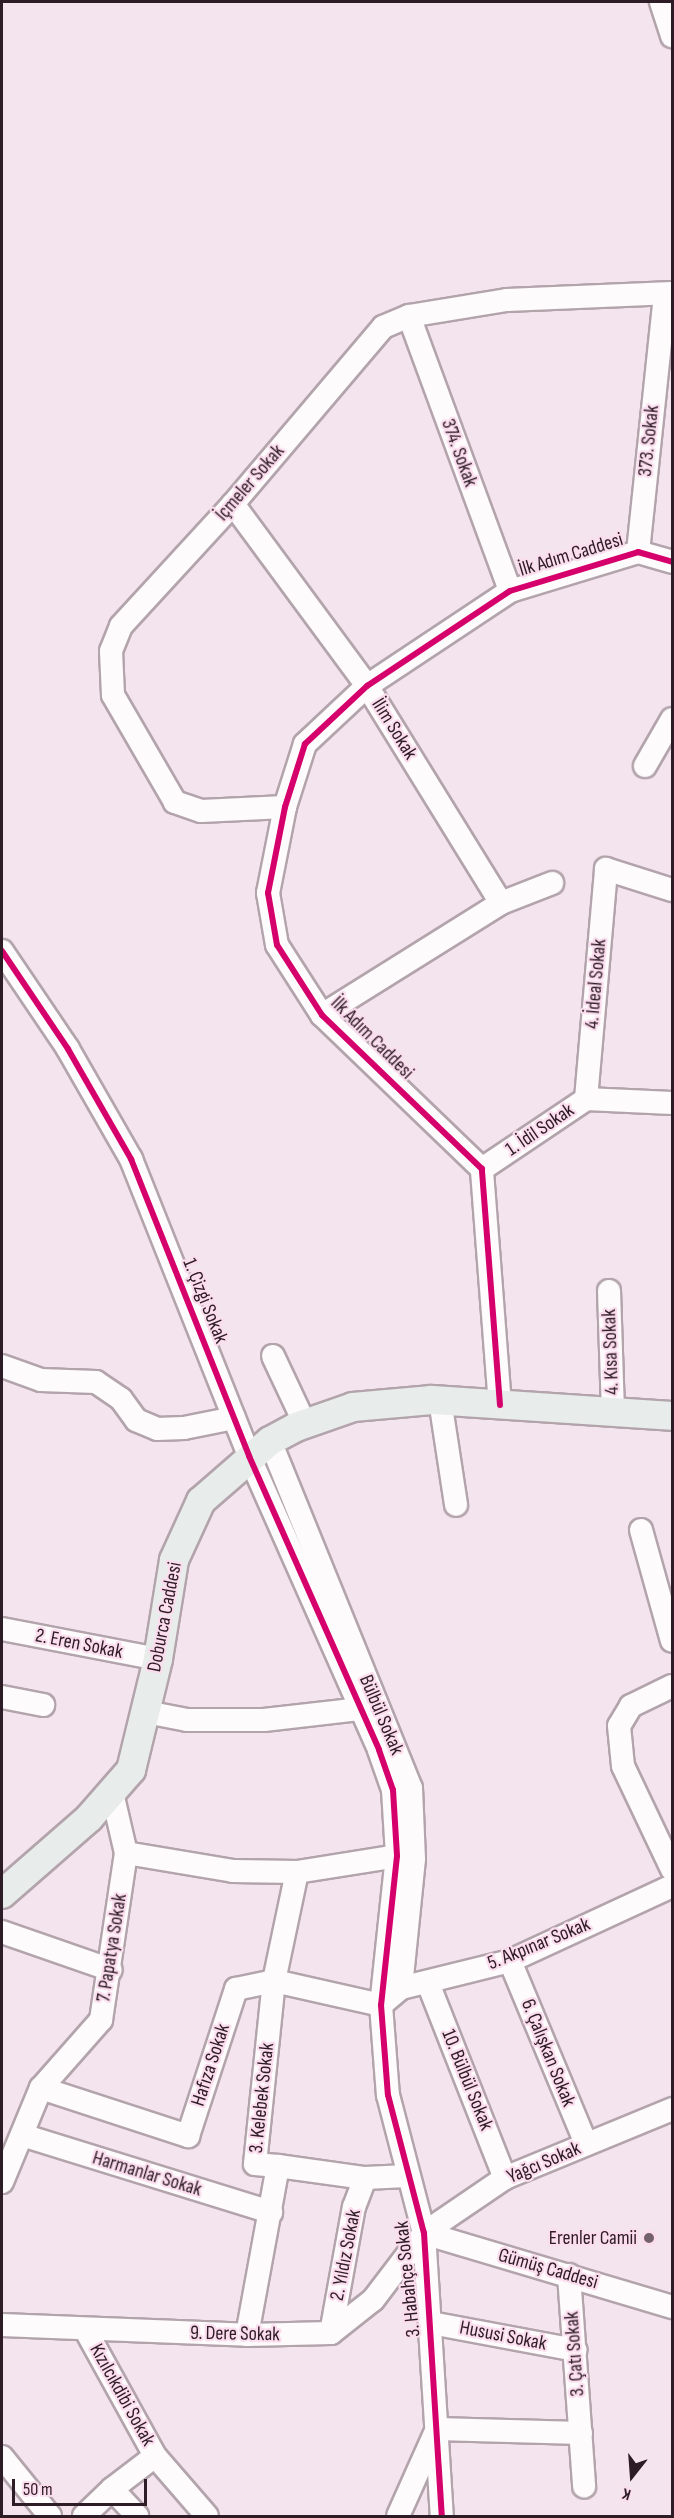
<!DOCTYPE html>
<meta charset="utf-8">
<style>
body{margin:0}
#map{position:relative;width:674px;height:2518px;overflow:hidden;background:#f4e4ed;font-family:"Sofia Sans Condensed",sans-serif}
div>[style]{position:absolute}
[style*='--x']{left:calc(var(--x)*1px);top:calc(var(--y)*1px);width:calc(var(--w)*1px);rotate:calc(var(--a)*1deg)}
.roads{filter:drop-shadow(2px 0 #b3a4ac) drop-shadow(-2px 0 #b3a4ac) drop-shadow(0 2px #b3a4ac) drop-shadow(0 -2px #b3a4ac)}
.minor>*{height:22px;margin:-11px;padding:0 11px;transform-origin:11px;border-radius:11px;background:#fdfbfc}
.major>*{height:28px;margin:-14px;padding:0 14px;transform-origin:14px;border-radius:14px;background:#e8edeb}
.cycleway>*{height:6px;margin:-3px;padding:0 3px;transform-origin:3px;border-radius:3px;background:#d6006c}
.dots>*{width:16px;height:16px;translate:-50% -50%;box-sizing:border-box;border:3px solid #fbddee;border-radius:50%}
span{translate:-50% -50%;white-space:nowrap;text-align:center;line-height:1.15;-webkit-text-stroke:4.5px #fbddee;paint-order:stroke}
.street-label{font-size:20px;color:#2d1b26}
.poi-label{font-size:20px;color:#2d1b26}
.right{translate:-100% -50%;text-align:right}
.frame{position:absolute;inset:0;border:3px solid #2d1b26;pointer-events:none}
.north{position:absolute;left:602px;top:2446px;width:60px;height:60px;-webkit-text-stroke:4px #fbddee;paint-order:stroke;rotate:197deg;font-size:16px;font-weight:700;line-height:24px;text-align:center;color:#2d1b26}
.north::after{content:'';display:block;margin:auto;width:21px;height:27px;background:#2d1b26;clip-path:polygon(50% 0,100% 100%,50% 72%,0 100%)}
.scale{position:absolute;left:12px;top:2479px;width:135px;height:27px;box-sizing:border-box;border:3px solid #2d1b26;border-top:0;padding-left:8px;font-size:18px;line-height:21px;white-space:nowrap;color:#2d1b26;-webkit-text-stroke:4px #fbddee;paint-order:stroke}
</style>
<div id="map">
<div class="roads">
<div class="minor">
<div style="--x:661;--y:2;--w:36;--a:72"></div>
<div style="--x:409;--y:316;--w:293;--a:69.8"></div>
<div style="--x:233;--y:504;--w:226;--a:53.6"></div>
<div style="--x:367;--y:686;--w:255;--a:58.3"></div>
<div style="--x:638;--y:552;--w:259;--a:-84"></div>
<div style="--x:645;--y:766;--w:54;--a:-60.1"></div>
<div style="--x:285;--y:807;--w:84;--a:177.3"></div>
<div style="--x:201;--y:811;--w:28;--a:-161"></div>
<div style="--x:175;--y:802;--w:124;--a:-120.1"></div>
<div style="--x:113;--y:695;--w:44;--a:-92.6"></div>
<div style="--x:111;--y:651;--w:27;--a:-68"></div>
<div style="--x:121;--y:626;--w:166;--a:-47.4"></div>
<div style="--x:233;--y:504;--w:232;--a:-49.7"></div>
<div style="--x:383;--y:327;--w:28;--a:-23"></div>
<div style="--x:409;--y:316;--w:99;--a:-9.3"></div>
<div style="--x:507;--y:300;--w:165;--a:-2.4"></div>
<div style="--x:2;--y:951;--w:118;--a:56"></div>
<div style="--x:68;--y:1049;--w:127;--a:60.2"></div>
<div style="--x:131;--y:1159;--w:320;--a:68.3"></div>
<div style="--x:249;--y:1456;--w:321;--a:66.1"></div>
<div style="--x:379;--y:1750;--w:42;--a:70.7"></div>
<div style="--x:393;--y:1790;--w:66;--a:86.5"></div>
<div style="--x:397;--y:1856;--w:150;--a:96.1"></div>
<div style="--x:381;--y:2005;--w:90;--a:85.6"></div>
<div style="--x:388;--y:2095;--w:143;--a:75.4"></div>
<div style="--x:424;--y:2233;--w:284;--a:86.4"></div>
<div style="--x:322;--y:1015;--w:211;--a:-32"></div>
<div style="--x:501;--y:903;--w:55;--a:-21.4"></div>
<div style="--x:586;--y:1099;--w:231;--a:-85"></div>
<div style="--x:606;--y:869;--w:69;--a:17.7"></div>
<div style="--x:482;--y:1169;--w:125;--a:-33.9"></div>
<div style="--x:586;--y:1099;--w:86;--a:2.7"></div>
<div style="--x:609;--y:1291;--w:123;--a:88.1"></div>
<div style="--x:273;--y:1356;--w:75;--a:64.8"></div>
<div style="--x:2;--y:1366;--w:41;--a:19.7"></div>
<div style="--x:41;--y:1380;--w:55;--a:2.1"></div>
<div style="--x:96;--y:1382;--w:30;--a:34"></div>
<div style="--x:121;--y:1399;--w:26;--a:54"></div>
<div style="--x:136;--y:1420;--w:23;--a:23"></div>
<div style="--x:157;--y:1429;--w:27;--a:-2"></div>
<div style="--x:184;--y:1428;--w:51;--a:-11.3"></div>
<div style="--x:440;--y:1400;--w:106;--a:81.3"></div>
<div style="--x:500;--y:1405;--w:237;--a:-94.4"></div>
<div style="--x:482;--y:1169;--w:222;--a:-136.1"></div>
<div style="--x:322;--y:1015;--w:83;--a:-122.7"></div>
<div style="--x:277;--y:945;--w:53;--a:-99.8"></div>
<div style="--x:268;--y:893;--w:88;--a:-78.8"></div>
<div style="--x:285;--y:807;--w:66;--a:-72.4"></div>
<div style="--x:305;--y:744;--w:85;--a:-43.1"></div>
<div style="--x:367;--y:686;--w:172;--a:-33.6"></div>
<div style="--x:510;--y:591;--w:134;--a:-16.9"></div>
<div style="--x:638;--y:552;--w:35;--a:16"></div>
<div style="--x:270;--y:1441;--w:375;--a:67.9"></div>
<div style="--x:411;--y:1788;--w:71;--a:87.6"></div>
<div style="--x:414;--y:1859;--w:130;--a:95.8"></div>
<div style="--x:401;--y:1988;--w:26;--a:140"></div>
<div style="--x:641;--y:1530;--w:115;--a:74.4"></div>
<div style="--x:2;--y:1629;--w:159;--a:10.9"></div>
<div style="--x:672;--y:1686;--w:46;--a:154"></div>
<div style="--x:631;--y:1706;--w:23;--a:121"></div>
<div style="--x:619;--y:1726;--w:40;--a:84.3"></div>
<div style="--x:623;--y:1766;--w:114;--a:64.6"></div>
<div style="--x:2;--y:1697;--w:42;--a:11"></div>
<div style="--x:146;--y:1712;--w:42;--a:11"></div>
<div style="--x:187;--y:1720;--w:77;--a:0"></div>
<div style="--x:264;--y:1720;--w:98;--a:-6.5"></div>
<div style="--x:361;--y:1709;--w:13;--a:-27"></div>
<div style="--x:126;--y:1853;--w:109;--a:9.5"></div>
<div style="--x:233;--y:1871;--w:64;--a:0.9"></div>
<div style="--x:297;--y:1872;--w:101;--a:-9.1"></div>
<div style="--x:2;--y:1932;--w:115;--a:19.2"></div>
<div style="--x:510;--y:1961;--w:198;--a:67.4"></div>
<div style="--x:428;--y:1983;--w:210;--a:68.5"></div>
<div style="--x:401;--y:1988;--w:112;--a:-13.9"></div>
<div style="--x:510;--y:1961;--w:179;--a:-24.8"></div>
<div style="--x:41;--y:2088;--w:155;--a:18.1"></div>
<div style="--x:188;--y:2136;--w:155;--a:-71.9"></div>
<div style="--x:236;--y:1989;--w:39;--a:-12"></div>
<div style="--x:274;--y:1981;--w:111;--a:-78.1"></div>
<div style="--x:22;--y:2135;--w:261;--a:17.2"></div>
<div style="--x:278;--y:2166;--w:88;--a:7.9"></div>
<div style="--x:365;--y:2178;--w:42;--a:-2.7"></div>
<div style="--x:2;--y:2182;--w:102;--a:-67.5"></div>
<div style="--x:41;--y:2088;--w:91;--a:-48.6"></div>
<div style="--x:101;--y:2020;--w:169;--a:-81.5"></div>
<div style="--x:126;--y:1853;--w:62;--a:-103.1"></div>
<div style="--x:424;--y:2233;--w:259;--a:16.6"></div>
<div style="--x:569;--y:2275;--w:212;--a:85.9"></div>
<div style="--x:431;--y:2323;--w:147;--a:10.6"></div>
<div style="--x:2;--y:2325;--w:245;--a:2.3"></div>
<div style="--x:247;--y:2335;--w:84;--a:-1.4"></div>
<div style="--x:331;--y:2333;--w:53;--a:-38.2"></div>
<div style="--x:373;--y:2300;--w:84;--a:-52.7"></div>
<div style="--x:424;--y:2233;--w:98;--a:-34.2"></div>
<div style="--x:505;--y:2178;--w:181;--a:-22.4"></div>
<div style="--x:85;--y:2329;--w:145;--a:61.1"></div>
<div style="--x:155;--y:2456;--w:79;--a:49.1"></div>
<div style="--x:331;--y:2333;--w:128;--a:-79.7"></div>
<div style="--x:354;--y:2207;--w:31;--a:-69"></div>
<div style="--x:247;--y:2335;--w:172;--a:-79.6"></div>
<div style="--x:278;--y:2166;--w:23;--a:-175"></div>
<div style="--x:255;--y:2164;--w:184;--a:-84.1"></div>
<div style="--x:274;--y:1981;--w:110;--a:12.6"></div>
<div style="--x:2;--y:2457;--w:76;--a:50.9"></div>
<div style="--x:112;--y:2489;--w:37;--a:47"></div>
<div style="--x:84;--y:2516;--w:39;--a:-44"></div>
<div style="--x:112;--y:2489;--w:54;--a:-37.5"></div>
<div style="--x:398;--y:2516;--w:95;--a:-65.9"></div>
<div style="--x:437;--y:2429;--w:144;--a:1.6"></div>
</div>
<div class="major">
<div style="--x:2;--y:1894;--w:116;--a:-41.1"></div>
<div style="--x:89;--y:1818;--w:64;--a:-48.8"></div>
<div style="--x:131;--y:1770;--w:114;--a:-76.3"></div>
<div style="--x:158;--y:1659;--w:100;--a:-80.8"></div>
<div style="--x:174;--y:1560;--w:65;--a:-65.4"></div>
<div style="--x:201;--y:1501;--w:91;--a:-41"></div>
<div style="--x:270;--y:1441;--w:30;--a:-28"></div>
<div style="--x:296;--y:1427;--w:60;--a:-19.3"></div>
<div style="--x:353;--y:1407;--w:79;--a:-5.1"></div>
<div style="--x:432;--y:1400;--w:241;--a:3.8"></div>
</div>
</div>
<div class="cycleway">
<div style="--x:2;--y:951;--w:118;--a:56"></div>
<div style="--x:68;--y:1049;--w:127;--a:60.2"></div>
<div style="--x:131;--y:1159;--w:320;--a:68.3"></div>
<div style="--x:249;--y:1456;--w:321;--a:66.1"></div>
<div style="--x:379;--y:1750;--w:42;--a:70.7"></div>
<div style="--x:393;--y:1790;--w:66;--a:86.5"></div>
<div style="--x:397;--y:1856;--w:150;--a:96.1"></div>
<div style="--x:381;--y:2005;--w:90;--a:85.6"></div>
<div style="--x:388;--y:2095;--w:143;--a:75.4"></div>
<div style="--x:424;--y:2233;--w:284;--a:86.4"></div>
<div style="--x:500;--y:1405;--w:237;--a:-94.4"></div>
<div style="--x:482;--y:1169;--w:222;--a:-136.1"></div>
<div style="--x:322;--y:1015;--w:83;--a:-122.7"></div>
<div style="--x:277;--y:945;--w:53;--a:-99.8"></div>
<div style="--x:268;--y:893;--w:88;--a:-78.8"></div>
<div style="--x:285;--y:807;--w:66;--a:-72.4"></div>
<div style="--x:305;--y:744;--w:85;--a:-43.1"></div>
<div style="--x:367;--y:686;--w:172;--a:-33.6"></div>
<div style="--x:510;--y:591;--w:134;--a:-16.9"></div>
<div style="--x:638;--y:552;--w:35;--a:16"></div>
</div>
<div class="dots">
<div style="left:649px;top:2238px;background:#73616c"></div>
</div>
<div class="street-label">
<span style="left:649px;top:441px;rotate:-84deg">373. Sokak</span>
<span style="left:459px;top:453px;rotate:70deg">374. Sokak</span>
<span style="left:250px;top:483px;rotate:-49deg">İçmeler Sokak</span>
<span style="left:571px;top:555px;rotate:-17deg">İlk Adım Caddesi</span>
<span style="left:394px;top:729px;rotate:58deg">İlim Sokak</span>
<span style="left:596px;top:984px;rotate:-85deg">4. İdeal Sokak</span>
<span style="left:372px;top:1038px;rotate:45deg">İlk Adım Caddesi</span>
<span style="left:540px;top:1130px;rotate:-34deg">1. İdil Sokak</span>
<span style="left:205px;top:1301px;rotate:68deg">1. Çizgi Sokak</span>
<span style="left:611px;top:1352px;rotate:-92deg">4. Kısa Sokak</span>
<span style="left:165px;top:1617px;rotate:-79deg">Doburca Caddesi</span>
<span style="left:79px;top:1644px;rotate:11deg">2. Eren Sokak</span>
<span style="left:381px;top:1715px;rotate:67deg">Bülbül Sokak</span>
<span style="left:539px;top:1944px;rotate:-22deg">5. Akpınar Sokak</span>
<span style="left:112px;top:1948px;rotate:-81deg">7. Papatya Sokak</span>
<span style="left:548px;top:2053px;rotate:68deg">6. Çalışkan Sokak</span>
<span style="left:211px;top:2065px;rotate:-72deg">Hafıza Sokak</span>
<span style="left:467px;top:2080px;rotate:68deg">10. Bülbül Sokak</span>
<span style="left:262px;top:2098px;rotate:-84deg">3. Kelebek Sokak</span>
<span style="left:544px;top:2163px;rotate:-23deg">Yağcı Sokak</span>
<span style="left:147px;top:2174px;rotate:17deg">Harmanlar Sokak</span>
<span style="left:346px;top:2255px;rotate:-79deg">2. Yıldız Sokak</span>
<span style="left:548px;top:2269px;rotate:16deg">Gümüş Caddesi</span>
<span style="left:408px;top:2279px;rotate:-96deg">3. Habahçe Sokak</span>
<span style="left:235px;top:2334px;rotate:1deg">9. Dere Sokak</span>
<span style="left:503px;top:2336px;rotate:11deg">Hususi Sokak</span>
<span style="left:575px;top:2354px;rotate:-94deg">3. Çatı Sokak</span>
<span style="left:122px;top:2395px;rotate:61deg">Kızılcıkdibi Sokak</span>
</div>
<div class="poi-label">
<span class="right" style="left:637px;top:2238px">Erenler Camii</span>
</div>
<div class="frame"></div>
<div class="north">K</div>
<div class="scale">50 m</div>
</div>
